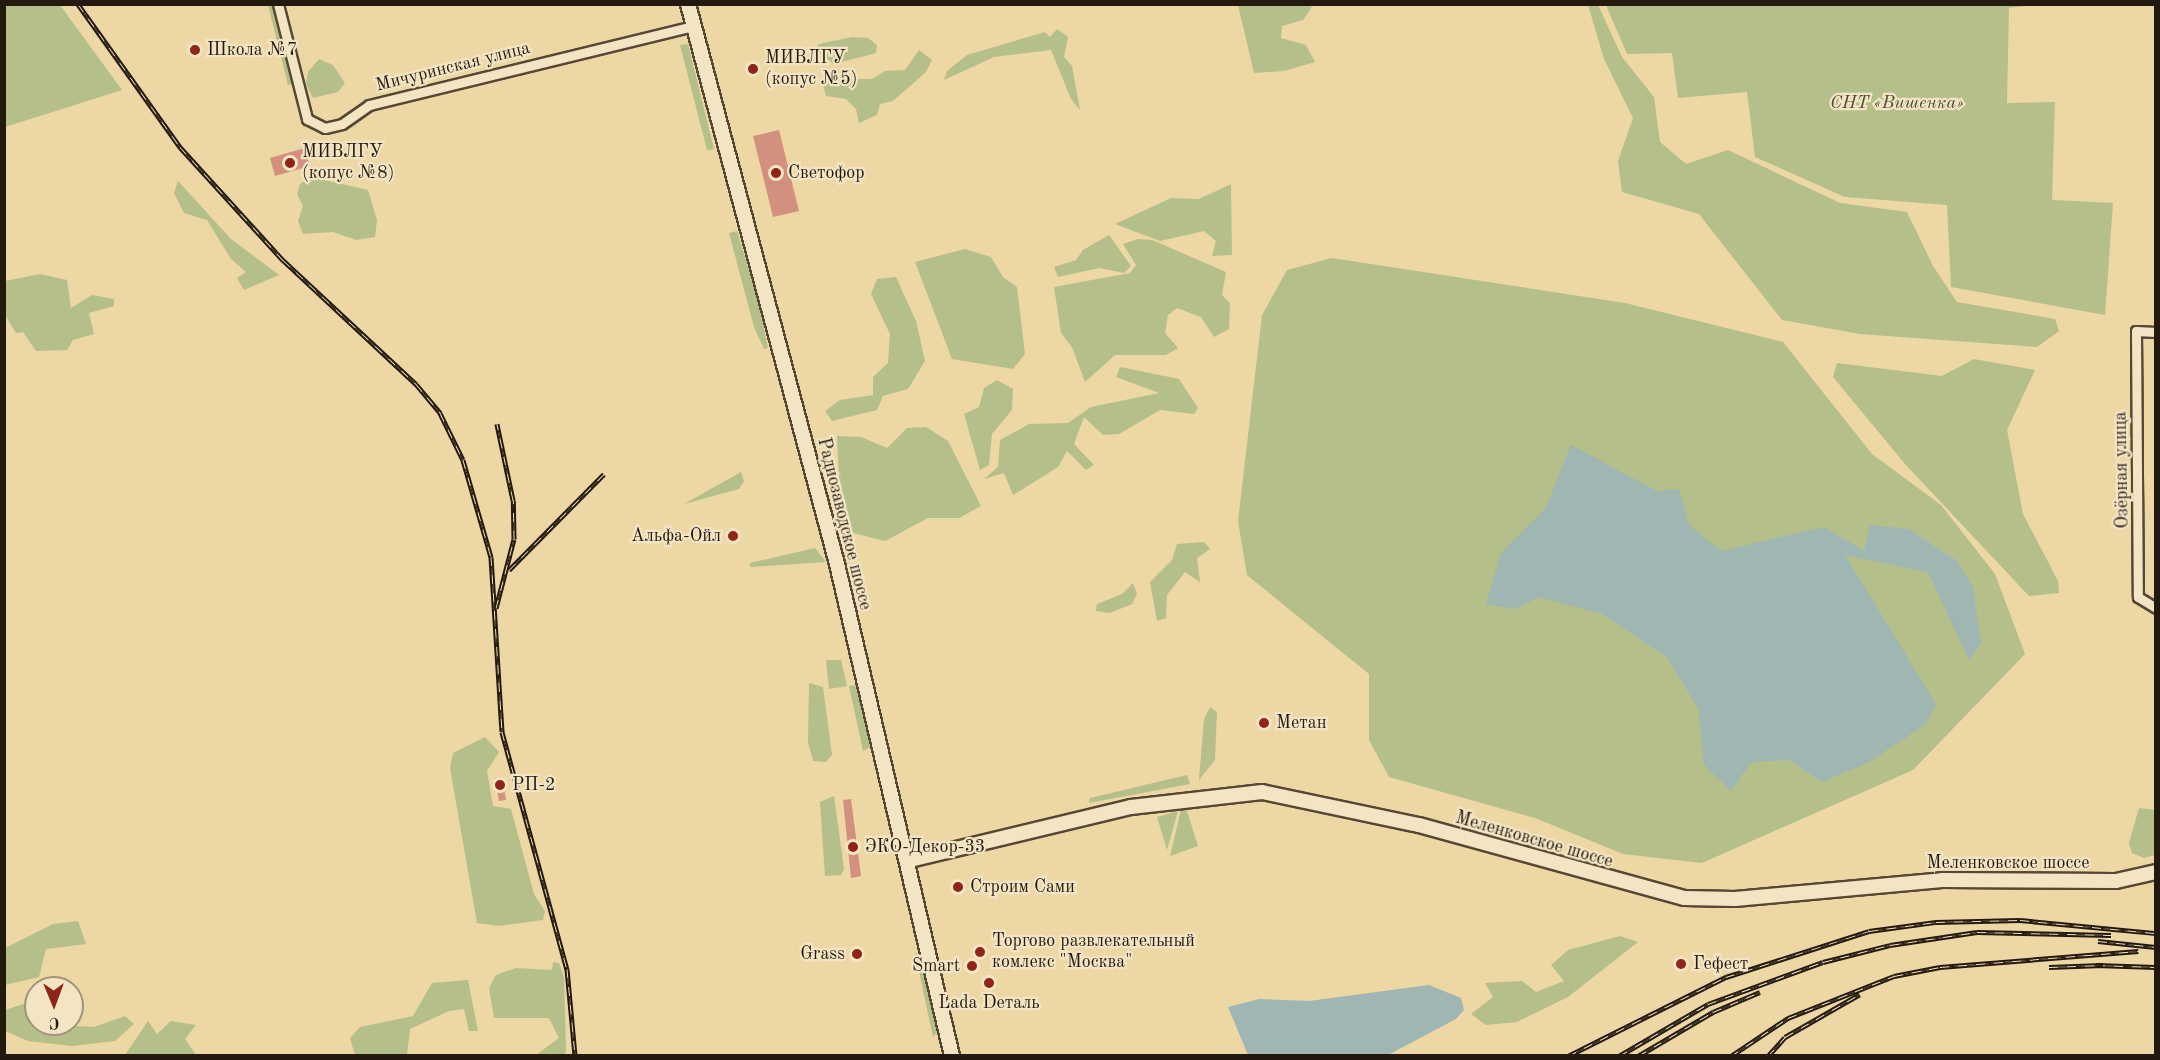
<!DOCTYPE html>
<meta charset="utf-8">
<style>
body{margin:0}
#map{position:relative;width:2160px;height:1060px;overflow:hidden;background:#edd7a5;font-family:"Old Standard TT",serif}
div>[style]{position:absolute}
[style*='--x']{left:calc(var(--x)*1px);top:calc(var(--y)*1px);width:calc(var(--w)*1px);rotate:calc(var(--a)*1deg)}
.green>*{inset:0;background:#b4bf8a}
.water>*{inset:0;background:#9fb6b3}
.building>*{inset:0;background:#d4907e}
.roads{filter:drop-shadow(2px 0 #564834) drop-shadow(-2px 0 #564834) drop-shadow(0 2px #564834) drop-shadow(0 -2px #564834)}
.street>*{height:9px;margin:-4.5px;padding:0 4.5px;transform-origin:4.5px;border-radius:4.5px;background:#f3e5c4}
.secondary>*{height:14px;margin:-7px;padding:0 7px;transform-origin:7px;border-radius:7px;background:#f3e5c4}
.rail>*{height:5px;margin-top:-2.5px;transform-origin:0;background:repeating-linear-gradient(90deg,#f3e5c4 0 9px,#23190f 0 18px);box-sizing:border-box;border-block:2px solid #23190f}
.dots>*{width:16px;height:16px;translate:-50% -50%;box-sizing:border-box;border:3px solid #f3e5c4;border-radius:50%}
span{translate:-50% -50%;white-space:nowrap;text-align:center;line-height:1.15;-webkit-text-stroke:4.5px #f3e5c4;paint-order:stroke}
.poi-label{font-size:18px;color:#23190f}
.left{translate:0 -50%;text-align:left}
.right{translate:-100% -50%;text-align:right}
.street-label{font-size:18px;color:#23190f}
.park-label{font-size:18px;color:#4e4b34;font-style:italic}
.frame{position:absolute;inset:0;border:6px solid #23190f;pointer-events:none}
.north{position:absolute;left:24px;top:976px;width:60px;height:60px;box-sizing:border-box;background:#f3e5c4;border:2px solid #a0937c;border-radius:50%;rotate:179deg;font-size:16px;font-weight:700;line-height:24px;text-align:center;color:#23190f}
.north::after{content:'';display:block;margin:auto;width:21px;height:27px;background:#8f2418;clip-path:polygon(50% 0,100% 100%,50% 72%,0 100%)}
</style>
<div id="map">
<div class="green">
<div style="clip-path:polygon(5px 4px,60px 5px,122px 90px,5px 127px)"></div>
<div style="clip-path:polygon(1307px 4px,1312px 7px,1303px 20px,1282px 26px,1281px 38px,1306px 45px,1315px 62px,1284px 71px,1254px 73px,1238px 5px)"></div>
<div style="clip-path:polygon(268px 5px,275px 5px,295px 83px,288px 85px)"></div>
<div style="clip-path:polygon(1588px 5px,1598px 5px,1622px 57px,1654px 97px,1660px 142px,1686px 164px,1728px 150px,1840px 203px,1907px 212px,1933px 266px,1957px 302px,2055px 319px,2059px 331px,2037px 347px,1860px 334px,1782px 320px,1699px 214px,1622px 192px,1618px 161px,1633px 118px,1604px 59px)"></div>
<div style="clip-path:polygon(1606px 5px,2035px 5px,2009px 8px,2007px 103px,2055px 102px,2052px 200px,2113px 203px,2105px 315px,1951px 287px,1947px 205px,1845px 197px,1755px 157px,1747px 92px,1678px 98px,1672px 53px,1627px 54px)"></div>
<div style="clip-path:polygon(1057px 29px,1068px 37px,1064px 57px,1072px 66px,1080px 110px,1071px 99px,1051px 50px,994px 57px,944px 80px,947px 71px,967px 55px,1045px 32px,1050px 37px)"></div>
<div style="clip-path:polygon(852px 37px,868px 38px,877px 45px,876px 53px,834px 64px,815px 50px,819px 44px)"></div>
<div style="clip-path:polygon(688px 44px,714px 149px,707px 150px,680px 45px)"></div>
<div style="clip-path:polygon(919px 50px,932px 60px,926px 72px,893px 101px,880px 104px,877px 115px,859px 123px,856px 109px,846px 99px,826px 96px,823px 85px,841px 79px,872px 79px,885px 71px,905px 70px)"></div>
<div style="clip-path:polygon(319px 59px,333px 65px,345px 83px,338px 92px,313px 98px,306px 84px,308px 72px)"></div>
<div style="clip-path:polygon(311px 177px,368px 190px,377px 220px,375px 237px,356px 240px,333px 232px,303px 234px,298px 221px,303px 206px,297px 194px,300px 184px)"></div>
<div style="clip-path:polygon(178px 181px,231px 239px,279px 275px,244px 290px,237px 278px,246px 272px,231px 259px,207px 220px,184px 213px,174px 193px)"></div>
<div style="clip-path:polygon(1231px 184px,1232px 255px,1212px 256px,1216px 241px,1204px 231px,1160px 241px,1115px 224px,1171px 198px,1199px 199px)"></div>
<div style="clip-path:polygon(737px 231px,757px 296px,768px 348px,764px 349px,754px 327px,729px 233px)"></div>
<div style="clip-path:polygon(1109px 235px,1131px 266px,1124px 273px,1099px 268px,1058px 277px,1054px 267px,1076px 260px,1083px 250px)"></div>
<div style="clip-path:polygon(1138px 239px,1152px 240px,1226px 272px,1222px 295px,1230px 303px,1229px 329px,1214px 337px,1201px 317px,1177px 308px,1168px 315px,1165px 333px,1178px 348px,1166px 355px,1115px 355px,1085px 382px,1072px 347px,1061px 333px,1054px 287px,1130px 273px,1136px 265px,1123px 244px)"></div>
<div style="clip-path:polygon(965px 249px,991px 257px,1003px 277px,1017px 287px,1025px 354px,1013px 369px,952px 359px,915px 262px)"></div>
<div style="clip-path:polygon(1332px 258px,1625px 303px,1783px 342px,1872px 454px,1941px 505px,1995px 574px,2025px 654px,1913px 770px,1702px 863px,1623px 854px,1535px 818px,1389px 777px,1369px 740px,1369px 674px,1247px 575px,1238px 521px,1262px 315px,1287px 270px)"></div>
<div style="clip-path:polygon(40px 274px,67px 280px,71px 308px,92px 295px,114px 299px,114px 306px,89px 313px,94px 334px,73px 340px,67px 350px,36px 351px,23px 332px,16px 333px,5px 315px,5px 281px)"></div>
<div style="clip-path:polygon(896px 277px,916px 321px,925px 361px,908px 389px,883px 396px,877px 410px,832px 421px,825px 411px,840px 400px,873px 395px,873px 377px,888px 363px,890px 334px,871px 294px,877px 279px)"></div>
<div style="clip-path:polygon(1974px 359px,2035px 370px,2007px 430px,2023px 514px,2058px 581px,2059px 593px,2029px 596px,1905px 464px,1833px 377px,1837px 363px,1942px 376px)"></div>
<div style="clip-path:polygon(1120px 367px,1179px 379px,1198px 408px,1194px 414px,1160px 410px,1119px 434px,1103px 435px,1084px 417px,1074px 444px,1094px 465px,1086px 470px,1067px 451px,1058px 467px,1013px 495px,1004px 473px,984px 479px,998px 467px,1000px 440px,1029px 424px,1068px 423px,1091px 407px,1159px 393px,1116px 377px)"></div>
<div style="clip-path:polygon(997px 380px,1013px 389px,1012px 410px,992px 434px,989px 465px,980px 470px,964px 414px,979px 407px,984px 388px)"></div>
<div style="clip-path:polygon(926px 427px,948px 441px,981px 506px,959px 518px,928px 518px,885px 541px,853px 533px,839px 478px,837px 436px,861px 437px,887px 448px,907px 428px)"></div>
<div style="clip-path:polygon(741px 472px,744px 481px,739px 489px,684px 504px)"></div>
<div style="clip-path:polygon(1204px 542px,1210px 549px,1197px 558px,1200px 582px,1185px 572px,1167px 595px,1166px 618px,1157px 621px,1150px 582px,1172px 560px,1177px 544px)"></div>
<div style="clip-path:polygon(815px 548px,826px 562px,750px 567px,750px 563px)"></div>
<div style="clip-path:polygon(1133px 583px,1137px 594px,1132px 604px,1110px 613px,1096px 611px,1097px 604px,1122px 594px)"></div>
<div style="clip-path:polygon(826px 660px,841px 660px,847px 686px,829px 689px)"></div>
<div style="clip-path:polygon(809px 683px,823px 687px,832px 755px,826px 762px,813px 761px,808px 742px)"></div>
<div style="clip-path:polygon(856px 685px,871px 747px,863px 751px,849px 686px)"></div>
<div style="clip-path:polygon(1210px 707px,1217px 712px,1215px 760px,1199px 780px,1204px 719px)"></div>
<div style="clip-path:polygon(485px 737px,499px 752px,487px 771px,493px 806px,511px 809px,534px 894px,545px 911px,543px 920px,499px 926px,477px 923px,450px 768px,453px 753px)"></div>
<div style="clip-path:polygon(1187px 775px,1190px 784px,1089px 803px,1090px 798px)"></div>
<div style="clip-path:polygon(834px 796px,844px 869px,841px 875px,825px 876px,820px 802px)"></div>
<div style="clip-path:polygon(1186px 808px,1198px 846px,1170px 856px,1181px 810px)"></div>
<div style="clip-path:polygon(2139px 808px,2155px 810px,2155px 855px,2144px 858px,2132px 853px,2129px 843px)"></div>
<div style="clip-path:polygon(1178px 811px,1167px 850px,1157px 817px)"></div>
<div style="clip-path:polygon(78px 921px,86px 944px,46px 949px,39px 977px,5px 985px,5px 948px,53px 924px)"></div>
<div style="clip-path:polygon(1620px 936px,1638px 942px,1568px 997px,1517px 1022px,1486px 1025px,1471px 1014px,1493px 997px,1485px 983px,1522px 981px,1536px 992px,1564px 981px,1551px 965px,1568px 950px)"></div>
<div style="clip-path:polygon(915px 952px,923px 967px,937px 1032px,933px 1037px)"></div>
<div style="clip-path:polygon(553px 962px,559px 963px,564px 977px,566px 1049px,565px 1055px,536px 1055px,559px 1038px,549px 1018px,494px 1018px,489px 988px,496px 975px,516px 968px,552px 970px)"></div>
<div style="clip-path:polygon(468px 980px,478px 1031px,469px 1031px,464px 1009px,449px 1011px,410px 1029px,407px 1055px,355px 1055px,350px 1038px,360px 1027px,413px 1016px,432px 983px)"></div>
<div style="clip-path:polygon(36px 1000px,36px 1024px,94px 1027px,125px 1016px,134px 1024px,115px 1041px,72px 1046px,28px 1041px,5px 1031px,5px 1010px)"></div>
<div style="clip-path:polygon(148px 1021px,157px 1034px,171px 1021px,196px 1025px,185px 1039px,196px 1055px,125px 1055px)"></div>
</div>
<div class="water">
<div style="clip-path:polygon(1571px 445px,1657px 491px,1679px 489px,1689px 525px,1721px 551px,1824px 527px,1864px 551px,1870px 525px,1909px 529px,1957px 561px,1973px 588px,1981px 643px,1969px 660px,1928px 572px,1845px 555px,1936px 704px,1926px 724px,1869px 762px,1822px 782px,1789px 760px,1751px 762px,1731px 791px,1704px 765px,1699px 710px,1667px 657px,1602px 614px,1539px 597px,1515px 609px,1486px 604px,1501px 553px,1545px 509px)"></div>
<div style="clip-path:polygon(1429px 985px,1461px 998px,1464px 1010px,1456px 1019px,1388px 1055px,1248px 1055px,1228px 1007px,1259px 999px,1309px 1001px)"></div>
</div>
<div class="building">
<div style="clip-path:polygon(779px 130px,799px 211px,773px 217px,753px 136px)"></div>
<div style="clip-path:polygon(305px 148px,310px 166px,275px 176px,270px 158px)"></div>
<div style="clip-path:polygon(502px 777px,506px 800px,499px 801px,495px 778px)"></div>
<div style="clip-path:polygon(851px 799px,861px 876px,851px 878px,843px 800px)"></div>
</div>
<div class="roads">
<div class="street">
<div style="--x:278;--y:4;--w:119;--a:75.8"></div>
<div style="--x:307;--y:119;--w:20;--a:27"></div>
<div style="--x:325;--y:128;--w:17;--a:-13"></div>
<div style="--x:342;--y:124;--w:33;--a:-35"></div>
<div style="--x:369;--y:105;--w:334;--a:-13.7"></div>
<div style="--x:2156;--y:332;--w:20;--a:-177"></div>
<div style="--x:2136;--y:331;--w:266;--a:89.6"></div>
<div style="--x:2138;--y:597;--w:21;--a:31"></div>
</div>
<div class="secondary">
<div style="--x:688;--y:4;--w:579;--a:75.1"></div>
<div style="--x:837;--y:564;--w:505;--a:76.84"></div>
<div style="--x:910;--y:860;--w:227;--a:-13.5"></div>
<div style="--x:1131;--y:807;--w:132;--a:-6.5"></div>
<div style="--x:1262;--y:792;--w:160;--a:11.9"></div>
<div style="--x:1419;--y:825;--w:275;--a:15.4"></div>
<div style="--x:1684;--y:898;--w:51;--a:1.1"></div>
<div style="--x:1735;--y:899;--w:208;--a:-5.2"></div>
<div style="--x:1942;--y:880;--w:174;--a:0.3"></div>
<div style="--x:2116;--y:881;--w:41;--a:-12.7"></div>
</div>
</div>
<div class="rail">
<div style="--x:78;--y:4;--w:176;--a:54.5"></div>
<div style="--x:180;--y:147;--w:153;--a:47.7"></div>
<div style="--x:283;--y:260;--w:182;--a:43"></div>
<div style="--x:416;--y:384;--w:38;--a:50"></div>
<div style="--x:440;--y:413;--w:52;--a:63.9"></div>
<div style="--x:463;--y:460;--w:101;--a:73.9"></div>
<div style="--x:491;--y:557;--w:175;--a:86.4"></div>
<div style="--x:502;--y:732;--w:246;--a:74.7"></div>
<div style="--x:567;--y:969;--w:87;--a:84.7"></div>
<div style="--x:509;--y:570;--w:135;--a:-45.3"></div>
<div style="--x:496;--y:608;--w:71;--a:-75.4"></div>
<div style="--x:514;--y:539;--w:39;--a:-91"></div>
<div style="--x:513;--y:500;--w:78;--a:-101.9"></div>
<div style="--x:2098;--y:941;--w:58;--a:5.9"></div>
<div style="--x:2096;--y:965;--w:60;--a:1.9"></div>
<div style="--x:2049;--y:967;--w:54;--a:-2.1"></div>
<div style="--x:1568;--y:1056;--w:177;--a:-26.6"></div>
<div style="--x:1726;--y:977;--w:150;--a:-17.8"></div>
<div style="--x:1869;--y:931;--w:68;--a:-7.7"></div>
<div style="--x:1936;--y:922;--w:84;--a:-1.4"></div>
<div style="--x:2020;--y:920;--w:137;--a:5.5"></div>
<div style="--x:1619;--y:1056;--w:103;--a:-30.3"></div>
<div style="--x:1708;--y:1004;--w:122;--a:-20.1"></div>
<div style="--x:1823;--y:962;--w:69;--a:-14.2"></div>
<div style="--x:1890;--y:945;--w:88;--a:-8.5"></div>
<div style="--x:1977;--y:932;--w:134;--a:1.3"></div>
<div style="--x:1638;--y:1056;--w:87;--a:-30.4"></div>
<div style="--x:1713;--y:1012;--w:51;--a:-23.1"></div>
<div style="--x:1731;--y:1056;--w:69;--a:-33.7"></div>
<div style="--x:1788;--y:1018;--w:114;--a:-21.6"></div>
<div style="--x:1894;--y:976;--w:47;--a:-11.1"></div>
<div style="--x:1940;--y:967;--w:199;--a:-4.6"></div>
<div style="--x:1768;--y:1056;--w:25;--a:-48"></div>
<div style="--x:1785;--y:1037;--w:86;--a:-29.8"></div>
</div>
<div class="dots">
<div style="left:195px;top:50px;background:#8f2418"></div>
<div style="left:753px;top:69px;background:#8f2418"></div>
<div style="left:290px;top:163px;background:#8f2418"></div>
<div style="left:776px;top:173px;background:#8f2418"></div>
<div style="left:733px;top:536px;background:#8f2418"></div>
<div style="left:1264px;top:723px;background:#8f2418"></div>
<div style="left:500px;top:785px;background:#8f2418"></div>
<div style="left:853px;top:847px;background:#8f2418"></div>
<div style="left:958px;top:887px;background:#8f2418"></div>
<div style="left:980px;top:952px;background:#8f2418"></div>
<div style="left:857px;top:954px;background:#8f2418"></div>
<div style="left:1681px;top:964px;background:#8f2418"></div>
<div style="left:972px;top:966px;background:#8f2418"></div>
<div style="left:989px;top:983px;background:#8f2418"></div>
</div>
<div class="poi-label">
<span class="left" style="left:207px;top:50px">Школа №7</span>
<span class="left" style="left:765px;top:69px">МИВЛГУ<br>(копус №5)</span>
<span class="left" style="left:302px;top:163px">МИВЛГУ<br>(копус №8)</span>
<span class="left" style="left:788px;top:173px">Светофор</span>
<span class="right" style="left:721px;top:536px">Альфа-Ойл</span>
<span class="left" style="left:1276px;top:723px">Метан</span>
<span class="left" style="left:512px;top:785px">РП-2</span>
<span class="left" style="left:865px;top:847px">ЭКО-Декор-33</span>
<span class="left" style="left:970px;top:887px">Строим Сами</span>
<span class="left" style="left:992px;top:952px">Торгово развлекательный<br>комлекс "Москва"</span>
<span class="right" style="left:845px;top:954px">Grass</span>
<span class="left" style="left:1693px;top:964px">Гефест</span>
<span class="right" style="left:960px;top:966px">Smart</span>
<span style="left:989px;top:1003px">Lada Dеталь</span>
</div>
<div class="street-label">
<span style="left:453px;top:67px;rotate:-14deg">Мичуринская улица</span>
<span style="left:2122px;top:470px;rotate:-91deg">Озёрная улица</span>
<span style="left:844px;top:524px;rotate:76deg">Радиозаводское шоссе</span>
<span style="left:1534px;top:840px;rotate:16deg">Меленковское шоссе</span>
<span style="left:2008px;top:863px">Меленковское шоссе</span>
</div>
<div class="park-label">
<span style="left:1897px;top:103px">СНТ «Вишенка»</span>
</div>
<div class="frame"></div>
<div class="north">С</div>
</div>
